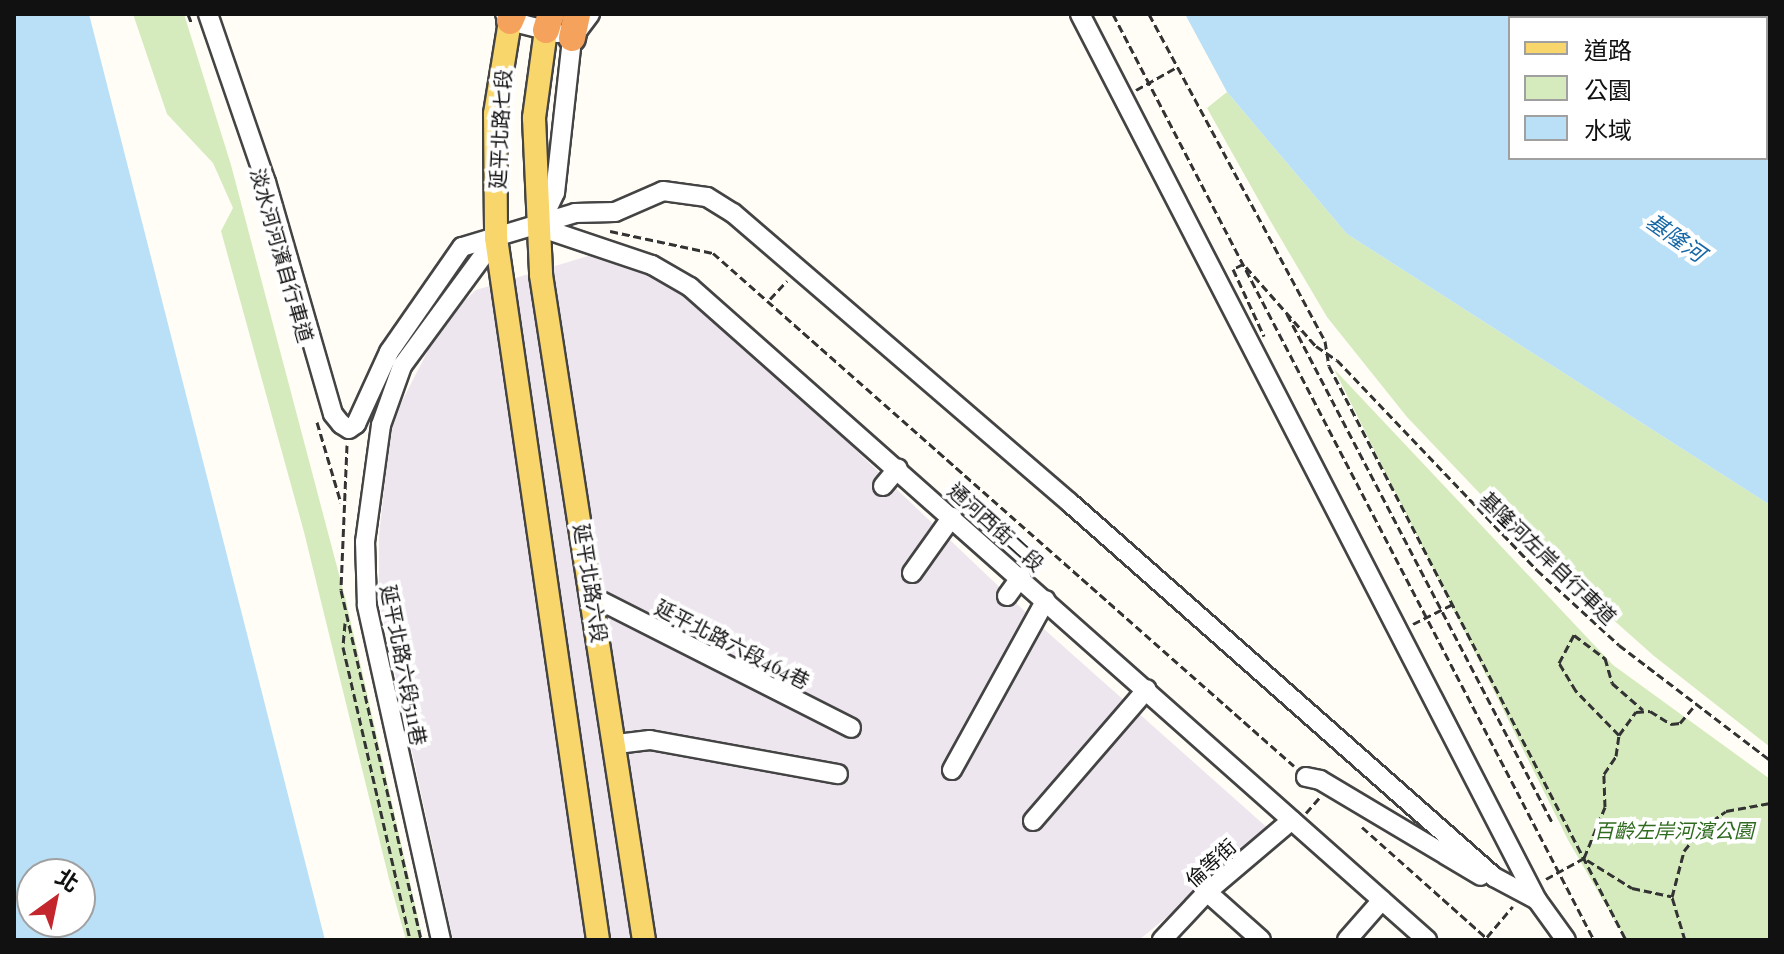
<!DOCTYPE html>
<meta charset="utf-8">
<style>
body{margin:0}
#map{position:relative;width:1784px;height:954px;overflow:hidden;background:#fffdf5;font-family:"Playfair Display","Noto Sans TC",serif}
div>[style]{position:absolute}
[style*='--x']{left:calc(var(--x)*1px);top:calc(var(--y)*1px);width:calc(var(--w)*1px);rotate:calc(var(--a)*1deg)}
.industrial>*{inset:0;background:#eee6ef}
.green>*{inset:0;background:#d5ebbd}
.water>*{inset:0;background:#b9e0f7}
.path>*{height:3px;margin-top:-1.5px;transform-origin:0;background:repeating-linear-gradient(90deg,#333 0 8px,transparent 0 12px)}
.roads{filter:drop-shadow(2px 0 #444) drop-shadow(-2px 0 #444) drop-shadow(0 2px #444) drop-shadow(0 -2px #444)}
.minor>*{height:18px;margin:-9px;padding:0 9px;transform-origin:9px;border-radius:9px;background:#fff}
.major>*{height:22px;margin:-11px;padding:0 11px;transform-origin:11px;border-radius:11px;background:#f9d66b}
.highway>*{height:26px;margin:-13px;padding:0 13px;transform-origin:13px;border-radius:13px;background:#f5a25d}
span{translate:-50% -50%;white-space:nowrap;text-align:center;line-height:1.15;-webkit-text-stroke:8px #fff;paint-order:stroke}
.street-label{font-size:20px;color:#111}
.park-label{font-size:20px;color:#2f6b1f;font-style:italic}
.water-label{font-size:22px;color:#1768a6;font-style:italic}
.frame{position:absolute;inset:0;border:16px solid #111;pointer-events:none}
.legend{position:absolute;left:1508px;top:16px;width:260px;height:144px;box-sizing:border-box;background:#fff;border:2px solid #a0a0a0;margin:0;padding:10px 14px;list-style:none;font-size:24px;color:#111}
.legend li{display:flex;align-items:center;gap:16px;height:40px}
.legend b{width:40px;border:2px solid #a0a0a0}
.north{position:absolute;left:16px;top:858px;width:80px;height:80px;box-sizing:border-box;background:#fff;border:2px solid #a0a0a0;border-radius:50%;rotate:33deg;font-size:22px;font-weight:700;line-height:32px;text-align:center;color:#111}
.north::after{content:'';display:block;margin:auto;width:28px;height:36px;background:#c4262e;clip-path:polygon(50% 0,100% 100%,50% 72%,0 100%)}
</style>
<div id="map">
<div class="industrial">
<div style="clip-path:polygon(598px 253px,661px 278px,712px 313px,1036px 622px,1271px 831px,1139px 940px,453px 940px,379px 600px,379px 536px,391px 423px,443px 321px,476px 290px)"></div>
</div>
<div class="green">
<div style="clip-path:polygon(133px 14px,184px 14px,231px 165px,346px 601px,423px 940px,406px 940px,389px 879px,304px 532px,221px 231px,233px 208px,213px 163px,167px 114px)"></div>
<div style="clip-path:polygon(1227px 92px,1347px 234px,1770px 505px,1770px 747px,1654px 656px,1528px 544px,1407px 417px,1327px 317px,1271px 222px,1207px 108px)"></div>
<div style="clip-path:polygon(1334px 369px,1613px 665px,1770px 779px,1770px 940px,1626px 940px,1568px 840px)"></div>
</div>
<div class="water">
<div style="clip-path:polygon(evenodd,14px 14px,89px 14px,325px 940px,14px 940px,14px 14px,32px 874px,80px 874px,80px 922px,32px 922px,32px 874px)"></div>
<div style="clip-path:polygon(evenodd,1185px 14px,1770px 14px,1770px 505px,1347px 234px,1227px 92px,1185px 14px,1510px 18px,1766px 18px,1766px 158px,1510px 158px,1510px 18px)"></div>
</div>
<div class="path">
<div style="--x:188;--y:14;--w:9;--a:69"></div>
<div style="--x:1113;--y:14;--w:1043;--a:62.55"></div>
<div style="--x:1149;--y:14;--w:371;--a:61.7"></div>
<div style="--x:1325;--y:341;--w:25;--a:81"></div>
<div style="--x:1329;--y:366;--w:646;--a:62.64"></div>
<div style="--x:1136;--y:90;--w:47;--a:-29.3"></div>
<div style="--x:610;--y:231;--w:105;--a:12.1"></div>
<div style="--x:713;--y:253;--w:775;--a:41.44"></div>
<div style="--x:1243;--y:264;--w:11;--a:153"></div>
<div style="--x:1233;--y:269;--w:74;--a:65.2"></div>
<div style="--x:1246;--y:267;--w:106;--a:48.5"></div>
<div style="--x:1316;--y:346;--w:25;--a:34"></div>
<div style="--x:1337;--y:360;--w:290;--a:46.4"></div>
<div style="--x:1537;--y:570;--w:111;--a:42.4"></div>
<div style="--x:1619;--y:645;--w:190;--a:37.3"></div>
<div style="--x:770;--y:299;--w:25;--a:-47"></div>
<div style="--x:1287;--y:314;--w:573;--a:62.45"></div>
<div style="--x:317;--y:422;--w:84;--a:73.5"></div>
<div style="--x:347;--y:445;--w:145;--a:92.4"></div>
<div style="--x:341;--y:590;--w:359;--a:77.1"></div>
<div style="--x:345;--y:623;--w:24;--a:95"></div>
<div style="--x:343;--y:647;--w:301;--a:77.1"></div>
<div style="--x:1413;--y:624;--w:45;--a:-26.6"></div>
<div style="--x:1619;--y:735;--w:62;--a:-134.3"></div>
<div style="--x:1576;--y:691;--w:33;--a:-121"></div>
<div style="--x:1559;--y:663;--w:32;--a:-62"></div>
<div style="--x:1574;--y:635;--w:39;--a:37"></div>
<div style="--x:1605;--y:658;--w:26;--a:74"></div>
<div style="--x:1612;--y:683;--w:41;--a:41.1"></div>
<div style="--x:1306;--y:813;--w:20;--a:-49"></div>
<div style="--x:1362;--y:827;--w:170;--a:41.7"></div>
<div style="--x:1587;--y:860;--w:53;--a:31.9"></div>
<div style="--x:1632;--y:888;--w:40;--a:12"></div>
<div style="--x:1546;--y:879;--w:43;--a:-28.9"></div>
<div style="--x:1584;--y:858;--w:55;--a:-67.6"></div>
<div style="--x:1605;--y:807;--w:33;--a:-92"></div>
<div style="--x:1604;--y:774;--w:22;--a:-56"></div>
<div style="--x:1616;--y:756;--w:21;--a:-82"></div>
<div style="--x:1619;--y:735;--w:29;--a:-54"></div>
<div style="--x:1636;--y:712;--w:14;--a:-4"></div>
<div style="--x:1650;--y:711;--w:25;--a:32"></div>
<div style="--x:1671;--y:724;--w:9;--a:-6"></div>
<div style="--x:1680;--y:723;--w:23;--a:-50"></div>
<div style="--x:1487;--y:937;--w:40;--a:-50"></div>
<div style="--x:1685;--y:940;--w:45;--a:-106.8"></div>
<div style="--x:1672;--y:897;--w:48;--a:-75.4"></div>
<div style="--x:1684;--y:851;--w:29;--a:-52"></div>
<div style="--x:1702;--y:828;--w:29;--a:-35"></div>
<div style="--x:1726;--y:811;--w:45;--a:-10.3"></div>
</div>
<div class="roads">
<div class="minor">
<div style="--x:208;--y:14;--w:178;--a:71"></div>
<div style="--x:266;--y:182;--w:241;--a:73.9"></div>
<div style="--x:333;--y:414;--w:13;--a:51"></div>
<div style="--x:341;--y:424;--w:9;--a:32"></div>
<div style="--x:349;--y:429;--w:9;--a:-36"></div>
<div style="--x:356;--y:424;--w:79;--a:-65.4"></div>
<div style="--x:389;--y:352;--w:128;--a:-55.2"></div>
<div style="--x:462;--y:247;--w:118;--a:-16.7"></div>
<div style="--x:575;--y:213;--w:40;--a:-1.4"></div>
<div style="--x:615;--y:212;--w:52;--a:-23.6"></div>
<div style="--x:663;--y:191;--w:44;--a:7.8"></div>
<div style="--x:707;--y:197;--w:31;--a:32"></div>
<div style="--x:733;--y:213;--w:443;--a:40.7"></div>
<div style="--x:1069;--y:502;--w:567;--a:41.42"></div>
<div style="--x:1494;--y:877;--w:49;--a:28.1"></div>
<div style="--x:1537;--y:900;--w:49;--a:54.1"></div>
<div style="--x:505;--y:14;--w:9;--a:54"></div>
<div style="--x:510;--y:21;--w:49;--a:14.3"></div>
<div style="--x:1080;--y:14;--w:997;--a:62.72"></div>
<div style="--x:539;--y:227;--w:119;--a:18.6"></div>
<div style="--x:652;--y:265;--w:44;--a:30.1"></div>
<div style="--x:690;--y:287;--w:985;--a:41.54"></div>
<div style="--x:539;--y:227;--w:38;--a:-65"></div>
<div style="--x:555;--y:193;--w:156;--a:-83.7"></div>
<div style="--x:572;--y:38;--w:30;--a:-53"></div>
<div style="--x:883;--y:486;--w:23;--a:-50"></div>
<div style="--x:912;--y:573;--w:69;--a:-54.5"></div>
<div style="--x:1007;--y:596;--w:24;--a:-54"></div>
<div style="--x:595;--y:598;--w:287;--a:26.9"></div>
<div style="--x:617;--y:744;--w:33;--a:-7"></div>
<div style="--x:650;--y:740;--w:191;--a:10.3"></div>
<div style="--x:952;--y:770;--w:194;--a:-61.1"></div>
<div style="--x:1306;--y:777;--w:14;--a:12"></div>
<div style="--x:1320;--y:780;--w:187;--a:30.8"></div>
<div style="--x:1033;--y:821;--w:174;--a:-49.2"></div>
<div style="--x:1207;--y:892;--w:72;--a:41.6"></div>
<div style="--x:441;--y:940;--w:343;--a:-102.5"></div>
<div style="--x:367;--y:605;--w:63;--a:-91.8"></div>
<div style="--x:365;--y:542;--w:118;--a:-82.2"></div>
<div style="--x:381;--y:425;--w:63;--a:-70.4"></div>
<div style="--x:402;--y:366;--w:159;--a:-53.7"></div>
<div style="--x:1162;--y:940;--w:66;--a:-46.8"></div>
<div style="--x:1207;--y:892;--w:111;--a:-40.3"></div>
<div style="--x:1347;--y:940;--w:53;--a:-48.8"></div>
</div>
<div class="major">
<div style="--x:510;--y:21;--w:94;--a:99.2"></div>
<div style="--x:495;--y:114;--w:124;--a:89.5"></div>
<div style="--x:496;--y:238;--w:709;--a:81.73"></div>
<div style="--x:546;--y:30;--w:89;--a:97.8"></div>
<div style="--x:534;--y:118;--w:157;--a:87.4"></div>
<div style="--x:541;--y:275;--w:673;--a:81.2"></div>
</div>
<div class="highway">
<div style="--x:510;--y:21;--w:8;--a:-67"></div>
<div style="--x:546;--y:30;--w:17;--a:-73"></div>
<div style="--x:572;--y:38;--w:25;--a:-78"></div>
</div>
</div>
<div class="street-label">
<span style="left:499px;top:129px;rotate:-87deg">延平北路七段</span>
<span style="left:283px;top:255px;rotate:74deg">淡水河河濱自行車道</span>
<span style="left:997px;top:526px;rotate:42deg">通河西街二段</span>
<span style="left:1549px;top:557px;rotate:44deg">基隆河左岸自行車道</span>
<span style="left:592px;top:583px;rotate:81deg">延平北路六段</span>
<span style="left:733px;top:643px;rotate:27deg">延平北路六段464巷</span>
<span style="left:405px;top:665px;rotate:79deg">延平北路六段511巷</span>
<span style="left:1210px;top:862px;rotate:-42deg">倫等街</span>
</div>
<div class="park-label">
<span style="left:1674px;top:829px">百齡左岸河濱公園</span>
</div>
<div class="water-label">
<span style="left:1676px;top:237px;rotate:35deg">基隆河</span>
</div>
<div class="frame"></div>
<ul class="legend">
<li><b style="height:10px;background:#f9d66b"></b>道路</li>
<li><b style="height:22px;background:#d5ebbd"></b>公園</li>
<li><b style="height:22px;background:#b9e0f7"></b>水域</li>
</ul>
<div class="north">北</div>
</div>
